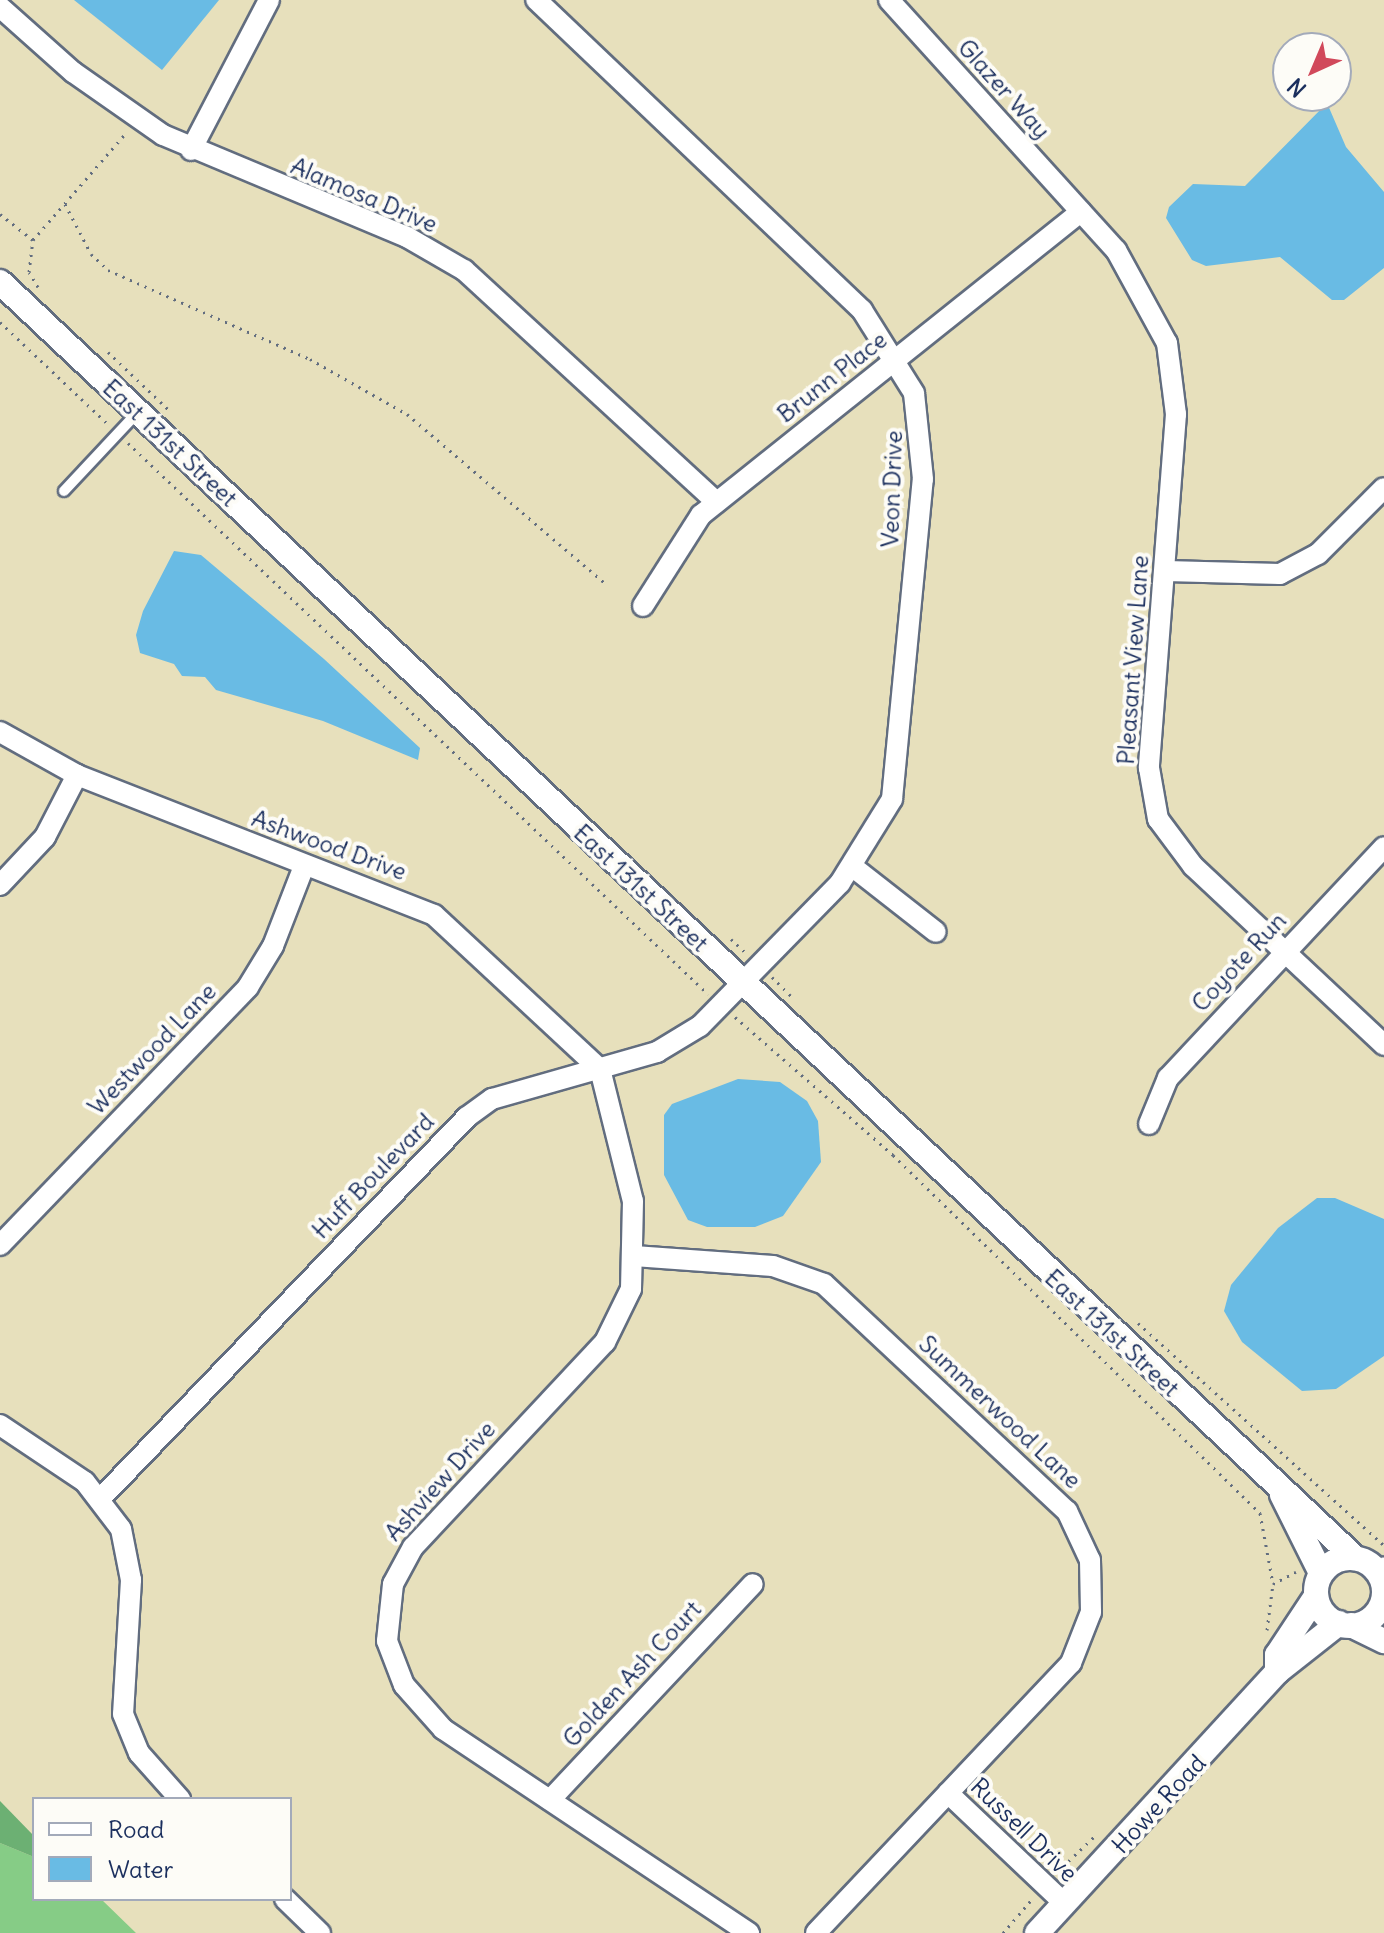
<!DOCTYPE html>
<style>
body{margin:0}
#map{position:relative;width:1384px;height:1933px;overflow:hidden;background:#e7e0bc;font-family:Delius,sans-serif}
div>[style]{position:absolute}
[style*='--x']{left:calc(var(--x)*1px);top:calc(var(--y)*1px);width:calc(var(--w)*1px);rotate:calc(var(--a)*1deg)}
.green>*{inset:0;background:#86cc86}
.forest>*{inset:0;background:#6cb073}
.water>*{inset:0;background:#69bbe4}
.path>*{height:3px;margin-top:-1.5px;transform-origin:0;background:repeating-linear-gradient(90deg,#626d7f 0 2px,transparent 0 8px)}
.roads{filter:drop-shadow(2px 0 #626d7f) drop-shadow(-2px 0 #626d7f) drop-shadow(0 2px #626d7f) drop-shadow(0 -2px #626d7f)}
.service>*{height:10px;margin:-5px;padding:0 5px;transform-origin:5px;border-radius:5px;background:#fff}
.minor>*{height:20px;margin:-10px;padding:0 10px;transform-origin:10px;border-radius:10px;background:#fff}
.tertiary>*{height:24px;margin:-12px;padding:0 12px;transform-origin:12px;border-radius:12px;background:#fff}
.tertiary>.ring{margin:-12px;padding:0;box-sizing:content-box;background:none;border:24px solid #fff;border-radius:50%}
span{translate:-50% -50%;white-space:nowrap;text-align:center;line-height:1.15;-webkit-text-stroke:8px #fdfcf7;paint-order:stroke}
.street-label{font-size:24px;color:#1b2f5e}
.legend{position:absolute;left:32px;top:1797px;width:260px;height:104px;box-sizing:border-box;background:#fdfcf7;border:2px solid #a3aaba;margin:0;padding:10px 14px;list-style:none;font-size:24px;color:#1b2f5e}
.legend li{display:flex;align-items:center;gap:16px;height:40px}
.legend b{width:40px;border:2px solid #a3aaba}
.north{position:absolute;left:1272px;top:32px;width:80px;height:80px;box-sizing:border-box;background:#fdfcf7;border:2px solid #a3aaba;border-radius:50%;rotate:224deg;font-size:22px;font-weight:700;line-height:32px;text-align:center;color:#1b2f5e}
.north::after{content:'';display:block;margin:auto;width:28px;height:36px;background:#d1495b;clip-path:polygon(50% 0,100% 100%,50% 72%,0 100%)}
</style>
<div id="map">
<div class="green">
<div style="clip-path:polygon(0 1843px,34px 1857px,34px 1899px,101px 1899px,136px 1933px,0 1933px)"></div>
</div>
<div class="forest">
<div style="clip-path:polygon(0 1801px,34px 1836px,34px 1857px,0 1843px)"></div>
</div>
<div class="water">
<div style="clip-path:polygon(74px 0,219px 0,162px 70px)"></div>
<div style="clip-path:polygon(1327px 103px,1346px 147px,1384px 192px,1384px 268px,1344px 300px,1332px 300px,1280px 257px,1206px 266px,1192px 260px,1166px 218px,1169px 207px,1193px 184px,1245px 186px)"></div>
<div style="clip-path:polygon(174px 551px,201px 555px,324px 659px,420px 748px,418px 760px,323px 721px,216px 690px,205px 677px,182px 676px,174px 664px,140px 653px,136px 635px,143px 611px)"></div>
<div style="clip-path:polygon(738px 1079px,780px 1082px,807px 1101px,818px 1121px,821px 1162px,783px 1216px,755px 1227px,707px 1227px,688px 1220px,664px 1175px,664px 1115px,672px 1104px)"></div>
<div style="clip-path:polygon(1317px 1198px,1335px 1198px,1384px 1219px,1384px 1356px,1336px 1389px,1302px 1391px,1242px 1342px,1224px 1311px,1231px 1285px,1278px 1228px)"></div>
</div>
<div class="path">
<div style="--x:65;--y:204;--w:56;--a:62.5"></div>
<div style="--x:91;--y:254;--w:23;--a:43"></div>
<div style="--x:108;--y:270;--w:221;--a:23.8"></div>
<div style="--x:310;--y:359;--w:112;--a:29.6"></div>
<div style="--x:407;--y:414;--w:263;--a:40.5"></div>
<div style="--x:0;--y:214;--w:42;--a:38.2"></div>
<div style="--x:38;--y:287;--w:17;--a:-121"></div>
<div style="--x:29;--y:272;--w:32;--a:-83"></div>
<div style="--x:33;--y:240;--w:142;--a:-49"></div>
<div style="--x:0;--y:322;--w:149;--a:43.4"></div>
<div style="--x:108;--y:352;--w:84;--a:43.6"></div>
<div style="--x:128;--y:443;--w:800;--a:43.53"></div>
<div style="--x:731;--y:939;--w:21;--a:43"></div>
<div style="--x:772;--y:977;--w:28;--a:45"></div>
<div style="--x:735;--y:1017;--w:210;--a:41.1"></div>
<div style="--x:893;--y:1155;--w:513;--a:44.29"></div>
<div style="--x:1260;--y:1513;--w:72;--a:79.6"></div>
<div style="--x:1138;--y:1323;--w:331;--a:42.1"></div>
<div style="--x:1267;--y:1630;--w:46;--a:-82.6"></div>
<div style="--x:1273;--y:1584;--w:26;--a:-28"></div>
<div style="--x:1057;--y:1872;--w:52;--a:-43.5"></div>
<div style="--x:1003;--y:1933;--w:46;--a:-49.4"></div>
</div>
<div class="roads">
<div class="service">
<div style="--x:64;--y:491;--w:108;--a:-46.9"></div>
</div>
<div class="minor">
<div style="--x:889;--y:0;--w:338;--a:47.8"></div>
<div style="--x:1116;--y:250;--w:106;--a:61.3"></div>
<div style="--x:1167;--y:343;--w:72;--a:82.8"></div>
<div style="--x:1176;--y:414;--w:355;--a:94.4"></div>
<div style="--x:1149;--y:768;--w:52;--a:80"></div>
<div style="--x:1158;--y:819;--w:59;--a:53.3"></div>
<div style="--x:1193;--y:866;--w:262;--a:43.1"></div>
<div style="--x:0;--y:7;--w:98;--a:41.7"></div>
<div style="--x:73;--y:72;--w:110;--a:35"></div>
<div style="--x:163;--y:135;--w:264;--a:22.7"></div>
<div style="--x:407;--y:237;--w:66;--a:30.1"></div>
<div style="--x:464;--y:270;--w:343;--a:42.6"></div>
<div style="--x:191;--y:150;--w:169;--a:-62.5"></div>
<div style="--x:1166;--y:571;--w:114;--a:1.5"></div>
<div style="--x:1280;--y:574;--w:43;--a:-27.8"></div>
<div style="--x:1318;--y:554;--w:93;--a:-45"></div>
<div style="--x:643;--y:606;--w:108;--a:-57.5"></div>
<div style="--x:701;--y:515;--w:486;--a:-38.6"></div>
<div style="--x:0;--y:732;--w:88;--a:29.2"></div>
<div style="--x:77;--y:775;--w:383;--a:21.4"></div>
<div style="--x:434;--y:915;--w:226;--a:42.9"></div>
<div style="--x:600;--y:1069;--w:136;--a:76"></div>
<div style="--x:633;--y:1201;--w:88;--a:91.3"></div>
<div style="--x:631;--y:1289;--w:59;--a:116.1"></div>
<div style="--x:605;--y:1342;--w:281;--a:133.1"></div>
<div style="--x:413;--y:1547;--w:42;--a:118.4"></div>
<div style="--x:393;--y:1584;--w:57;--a:96"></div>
<div style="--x:387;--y:1641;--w:47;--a:68.9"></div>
<div style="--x:404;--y:1685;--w:59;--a:48.4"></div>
<div style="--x:443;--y:1729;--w:368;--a:33.7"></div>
<div style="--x:853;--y:867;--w:105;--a:38.1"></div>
<div style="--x:0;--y:885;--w:66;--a:-46.8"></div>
<div style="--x:45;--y:837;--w:70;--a:-62.7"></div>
<div style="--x:1149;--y:1124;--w:50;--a:-67.6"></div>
<div style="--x:1168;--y:1078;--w:316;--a:-46.9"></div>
<div style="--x:0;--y:1245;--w:358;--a:-46.1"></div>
<div style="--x:248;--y:987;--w:48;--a:-58.6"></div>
<div style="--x:273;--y:946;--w:86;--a:-68.8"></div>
<div style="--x:634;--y:1256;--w:139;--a:4.1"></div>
<div style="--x:773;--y:1266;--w:54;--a:19.4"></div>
<div style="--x:824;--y:1284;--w:333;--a:43.1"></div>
<div style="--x:1067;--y:1511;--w:54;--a:64.9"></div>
<div style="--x:1090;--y:1560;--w:52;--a:88.9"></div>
<div style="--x:1091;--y:1612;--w:55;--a:111.4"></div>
<div style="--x:1071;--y:1663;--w:371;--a:133.4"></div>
<div style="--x:0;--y:1425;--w:102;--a:33.8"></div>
<div style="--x:85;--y:1482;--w:59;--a:52.5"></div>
<div style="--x:121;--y:1529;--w:52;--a:78.9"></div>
<div style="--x:131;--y:1580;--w:134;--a:93.4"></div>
<div style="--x:123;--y:1714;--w:42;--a:67.7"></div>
<div style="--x:139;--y:1753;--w:62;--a:48.3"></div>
<div style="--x:101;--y:1498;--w:528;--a:-46.15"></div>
<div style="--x:467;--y:1117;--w:31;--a:-36"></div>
<div style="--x:492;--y:1099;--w:172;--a:-15.9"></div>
<div style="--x:657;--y:1052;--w:50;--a:-31.2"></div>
<div style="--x:700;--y:1026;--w:200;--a:-45.6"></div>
<div style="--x:840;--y:883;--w:99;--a:-58.2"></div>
<div style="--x:892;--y:799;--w:321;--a:-84.5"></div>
<div style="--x:923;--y:479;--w:86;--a:-96"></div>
<div style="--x:914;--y:393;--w:98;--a:-122.1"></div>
<div style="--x:862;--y:310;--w:450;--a:-136.4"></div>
<div style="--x:1378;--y:1573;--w:8;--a:-45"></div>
<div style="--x:948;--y:1793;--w:161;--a:43.5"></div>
<div style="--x:550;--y:1800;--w:296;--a:-46.8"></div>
<div style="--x:285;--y:1899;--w:49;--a:44.2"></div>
</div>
<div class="tertiary">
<div style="--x:0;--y:282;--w:1861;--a:43.28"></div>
<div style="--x:1282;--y:1495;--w:87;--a:63.4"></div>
<div class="ring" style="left:1316px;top:1558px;width:44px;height:44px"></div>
<div style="--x:1351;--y:1625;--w:37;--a:26"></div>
<div style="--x:1277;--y:1672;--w:17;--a:-90"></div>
<div style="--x:1277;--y:1655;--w:71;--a:-56.5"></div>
<div style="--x:1037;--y:1933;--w:355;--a:-47.4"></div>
<div style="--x:1277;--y:1672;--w:79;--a:-38.3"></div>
</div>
</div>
<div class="street-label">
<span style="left:1004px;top:89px;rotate:48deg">Glazer Way</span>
<span style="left:364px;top:195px;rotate:23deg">Alamosa Drive</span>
<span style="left:832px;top:377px;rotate:-38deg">Brunn Place</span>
<span style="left:170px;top:443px;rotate:43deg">East 131st Street</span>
<span style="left:892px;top:489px;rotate:-88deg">Veon Drive</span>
<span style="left:1133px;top:660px;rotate:-86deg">Pleasant View Lane</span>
<span style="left:329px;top:845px;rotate:20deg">Ashwood Drive</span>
<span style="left:641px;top:888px;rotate:43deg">East 131st Street</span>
<span style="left:1239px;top:962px;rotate:-47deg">Coyote Run</span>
<span style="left:152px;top:1049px;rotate:-46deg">Westwood Lane</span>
<span style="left:373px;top:1176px;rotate:-46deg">Huff Boulevard</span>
<span style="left:1112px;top:1333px;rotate:43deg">East 131st Street</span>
<span style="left:1000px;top:1412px;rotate:43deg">Summerwood Lane</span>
<span style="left:440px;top:1481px;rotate:-48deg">Ashview Drive</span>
<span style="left:632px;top:1674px;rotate:-47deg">Golden Ash Court</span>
<span style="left:1159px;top:1804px;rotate:-47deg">Howe Road</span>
<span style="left:1024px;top:1830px;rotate:44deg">Russell Drive</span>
</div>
<ul class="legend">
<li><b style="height:10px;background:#fff"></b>Road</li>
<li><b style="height:22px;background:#69bbe4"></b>Water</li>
</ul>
<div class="north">N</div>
</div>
